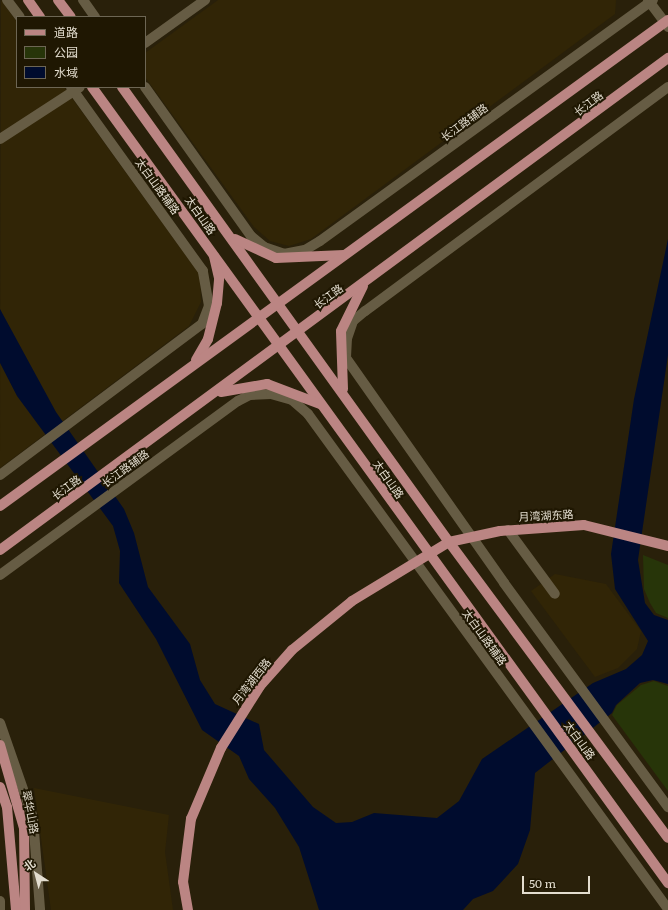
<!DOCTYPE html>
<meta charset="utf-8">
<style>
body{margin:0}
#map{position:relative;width:668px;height:910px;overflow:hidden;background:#29200a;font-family:Literata,"Noto Sans SC",serif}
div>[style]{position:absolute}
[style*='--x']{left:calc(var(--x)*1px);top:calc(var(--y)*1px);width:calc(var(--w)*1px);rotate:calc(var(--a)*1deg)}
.built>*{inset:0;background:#312506}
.green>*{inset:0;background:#273509}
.water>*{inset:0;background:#000c2e}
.minor>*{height:10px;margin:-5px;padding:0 5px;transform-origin:5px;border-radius:5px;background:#665c44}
.major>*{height:10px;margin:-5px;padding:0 5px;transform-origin:5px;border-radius:5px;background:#bb8583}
span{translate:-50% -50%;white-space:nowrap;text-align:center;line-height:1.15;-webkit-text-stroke:4px #1f1702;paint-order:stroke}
.street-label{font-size:11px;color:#e3ddcf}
.legend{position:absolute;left:16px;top:16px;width:130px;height:72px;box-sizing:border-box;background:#1f1702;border:1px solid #6d6654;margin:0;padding:5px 7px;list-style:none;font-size:12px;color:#e3ddcf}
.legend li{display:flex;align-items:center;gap:8px;height:20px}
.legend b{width:20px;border:1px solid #6d6654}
.north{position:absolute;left:16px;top:854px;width:40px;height:40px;-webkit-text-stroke:3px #1f1702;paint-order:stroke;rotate:324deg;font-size:11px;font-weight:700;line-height:16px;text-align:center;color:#e3ddcf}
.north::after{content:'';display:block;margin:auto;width:14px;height:18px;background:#e3ddcf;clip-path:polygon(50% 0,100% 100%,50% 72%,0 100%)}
.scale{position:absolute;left:522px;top:876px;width:68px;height:18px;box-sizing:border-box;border:2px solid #e3ddcf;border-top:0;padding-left:5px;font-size:12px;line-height:14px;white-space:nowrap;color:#e3ddcf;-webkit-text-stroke:3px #1f1702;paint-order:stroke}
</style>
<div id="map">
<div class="built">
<div style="clip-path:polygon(1px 0,17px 22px,17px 87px,64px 87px,200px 275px,201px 302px,189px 326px,0 468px)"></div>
<div style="clip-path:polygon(218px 0,616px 0,615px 14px,311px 239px,289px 246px,270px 241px,254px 227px,145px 77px,145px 53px)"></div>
<div style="clip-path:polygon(555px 574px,606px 584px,641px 631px,637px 649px,618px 668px,595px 677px,531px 591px)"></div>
<div style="clip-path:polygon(34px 788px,169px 815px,165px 852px,173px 910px,51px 910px)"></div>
</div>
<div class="green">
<div style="clip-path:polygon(643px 555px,668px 565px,668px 618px,656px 613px,650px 603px,644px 589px)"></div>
<div style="clip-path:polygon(654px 681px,668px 686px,668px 791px,612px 715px,617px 705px,641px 685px)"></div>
</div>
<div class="water">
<div style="clip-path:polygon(668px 239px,668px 355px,638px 560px,645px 603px,654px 615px,668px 620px,668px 684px,653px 680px,640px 683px,616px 705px,612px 713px,535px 773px,530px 830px,518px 864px,493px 891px,473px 899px,463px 910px,319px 910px,299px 847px,275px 808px,249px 779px,239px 756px,202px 730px,156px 639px,119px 583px,120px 551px,113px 526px,17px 396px,0 363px,0 309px,56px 412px,124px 509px,134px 533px,148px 587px,190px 644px,200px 680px,215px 704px,259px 724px,264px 750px,313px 807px,336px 823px,352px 822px,374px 813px,437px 818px,459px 801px,482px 759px,593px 683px,626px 669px,642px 655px,648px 641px,615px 589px,611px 554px,634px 399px)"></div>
</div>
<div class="minor">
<div style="--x:7;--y:0;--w:21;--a:53"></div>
<div style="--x:83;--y:0;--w:21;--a:55"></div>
<div style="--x:648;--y:0;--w:34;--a:53"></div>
<div style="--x:145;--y:43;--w:74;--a:-35.6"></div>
<div style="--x:145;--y:87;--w:183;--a:54.6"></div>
<div style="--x:251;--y:236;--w:17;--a:40"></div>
<div style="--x:264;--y:247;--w:21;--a:19"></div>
<div style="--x:284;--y:254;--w:21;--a:-11"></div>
<div style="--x:305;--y:250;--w:17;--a:-31"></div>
<div style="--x:320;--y:241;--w:411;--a:-35.9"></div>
<div style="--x:668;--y:87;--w:377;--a:143.5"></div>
<div style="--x:365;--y:311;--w:16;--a:140"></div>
<div style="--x:353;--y:321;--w:18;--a:109"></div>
<div style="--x:347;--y:338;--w:20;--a:93"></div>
<div style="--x:346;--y:358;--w:275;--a:54.9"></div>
<div style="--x:504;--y:583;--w:278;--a:53.8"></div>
<div style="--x:0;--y:139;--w:95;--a:-33"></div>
<div style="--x:0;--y:475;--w:252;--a:-36.8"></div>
<div style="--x:202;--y:324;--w:19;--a:-69"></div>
<div style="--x:209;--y:306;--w:36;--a:-100"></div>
<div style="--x:203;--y:271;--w:226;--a:-125.7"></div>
<div style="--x:508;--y:530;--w:79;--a:53.7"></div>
<div style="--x:0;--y:575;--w:295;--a:-36.2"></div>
<div style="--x:238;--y:401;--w:13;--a:-27"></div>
<div style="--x:250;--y:395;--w:21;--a:-3"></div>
<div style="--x:271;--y:394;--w:22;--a:16"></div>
<div style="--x:292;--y:400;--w:21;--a:41"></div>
<div style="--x:308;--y:414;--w:612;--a:53.97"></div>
<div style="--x:0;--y:723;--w:101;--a:70.8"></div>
<div style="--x:33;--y:818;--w:92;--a:85.6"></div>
<div style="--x:0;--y:901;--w:9;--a:90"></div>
</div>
<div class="major">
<div style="--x:28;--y:0;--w:21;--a:55"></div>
<div style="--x:58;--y:0;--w:21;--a:53"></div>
<div style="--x:92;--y:87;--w:983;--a:54.11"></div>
<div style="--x:122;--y:87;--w:560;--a:54.3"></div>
<div style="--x:449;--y:542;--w:368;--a:53.5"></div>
<div style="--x:235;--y:239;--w:45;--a:24.9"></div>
<div style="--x:276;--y:258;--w:68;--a:-2.5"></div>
<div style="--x:196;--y:360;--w:24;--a:-60"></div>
<div style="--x:208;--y:339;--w:37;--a:-76"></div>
<div style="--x:217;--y:303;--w:25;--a:-85"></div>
<div style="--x:219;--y:278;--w:22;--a:-103"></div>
<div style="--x:343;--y:389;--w:58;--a:-92"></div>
<div style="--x:341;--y:331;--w:50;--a:-63.9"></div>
<div style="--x:221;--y:392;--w:47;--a:-9.9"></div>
<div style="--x:267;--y:384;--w:57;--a:20.7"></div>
<div style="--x:0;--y:506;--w:826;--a:-36.04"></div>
<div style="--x:0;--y:550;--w:830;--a:-36.37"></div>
<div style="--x:0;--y:745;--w:86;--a:73.9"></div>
<div style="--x:24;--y:828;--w:82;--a:89.3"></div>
<div style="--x:0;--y:787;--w:21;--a:71"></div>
<div style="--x:7;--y:807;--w:103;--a:85"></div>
<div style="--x:188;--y:910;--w:28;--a:-100"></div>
<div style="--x:183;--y:882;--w:64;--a:-82.8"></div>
<div style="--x:191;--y:819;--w:77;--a:-67.1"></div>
<div style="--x:221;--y:748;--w:73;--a:-57.8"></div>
<div style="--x:260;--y:686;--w:48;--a:-48.4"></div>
<div style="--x:292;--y:650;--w:77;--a:-39.2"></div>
<div style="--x:352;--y:601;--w:114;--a:-31.3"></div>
<div style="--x:449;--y:542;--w:52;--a:-12.2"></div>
<div style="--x:500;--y:531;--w:84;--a:-4.1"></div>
<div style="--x:584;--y:525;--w:87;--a:14"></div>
</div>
<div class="street-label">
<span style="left:588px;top:103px;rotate:-37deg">长江路</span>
<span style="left:464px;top:122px;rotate:-36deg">长江路辅路</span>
<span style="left:158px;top:186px;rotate:54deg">太白山路辅路</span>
<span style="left:201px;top:215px;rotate:55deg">太白山路</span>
<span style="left:328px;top:296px;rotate:-36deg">长江路</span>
<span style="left:125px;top:468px;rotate:-36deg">长江路辅路</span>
<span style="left:389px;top:479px;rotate:55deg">太白山路</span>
<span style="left:66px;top:487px;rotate:-36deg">长江路</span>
<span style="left:546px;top:515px;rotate:-3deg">月湾湖东路</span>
<span style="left:485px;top:637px;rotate:54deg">太白山路辅路</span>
<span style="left:251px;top:681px;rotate:-52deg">月湾湖西路</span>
<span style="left:580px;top:740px;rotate:54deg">太白山路</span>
<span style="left:31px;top:812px;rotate:79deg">翠华山路</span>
</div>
<ul class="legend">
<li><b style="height:5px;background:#bb8583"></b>道路</li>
<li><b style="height:11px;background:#273509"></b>公园</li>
<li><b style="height:11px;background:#000c2e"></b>水域</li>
</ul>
<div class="north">北</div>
<div class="scale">50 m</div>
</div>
